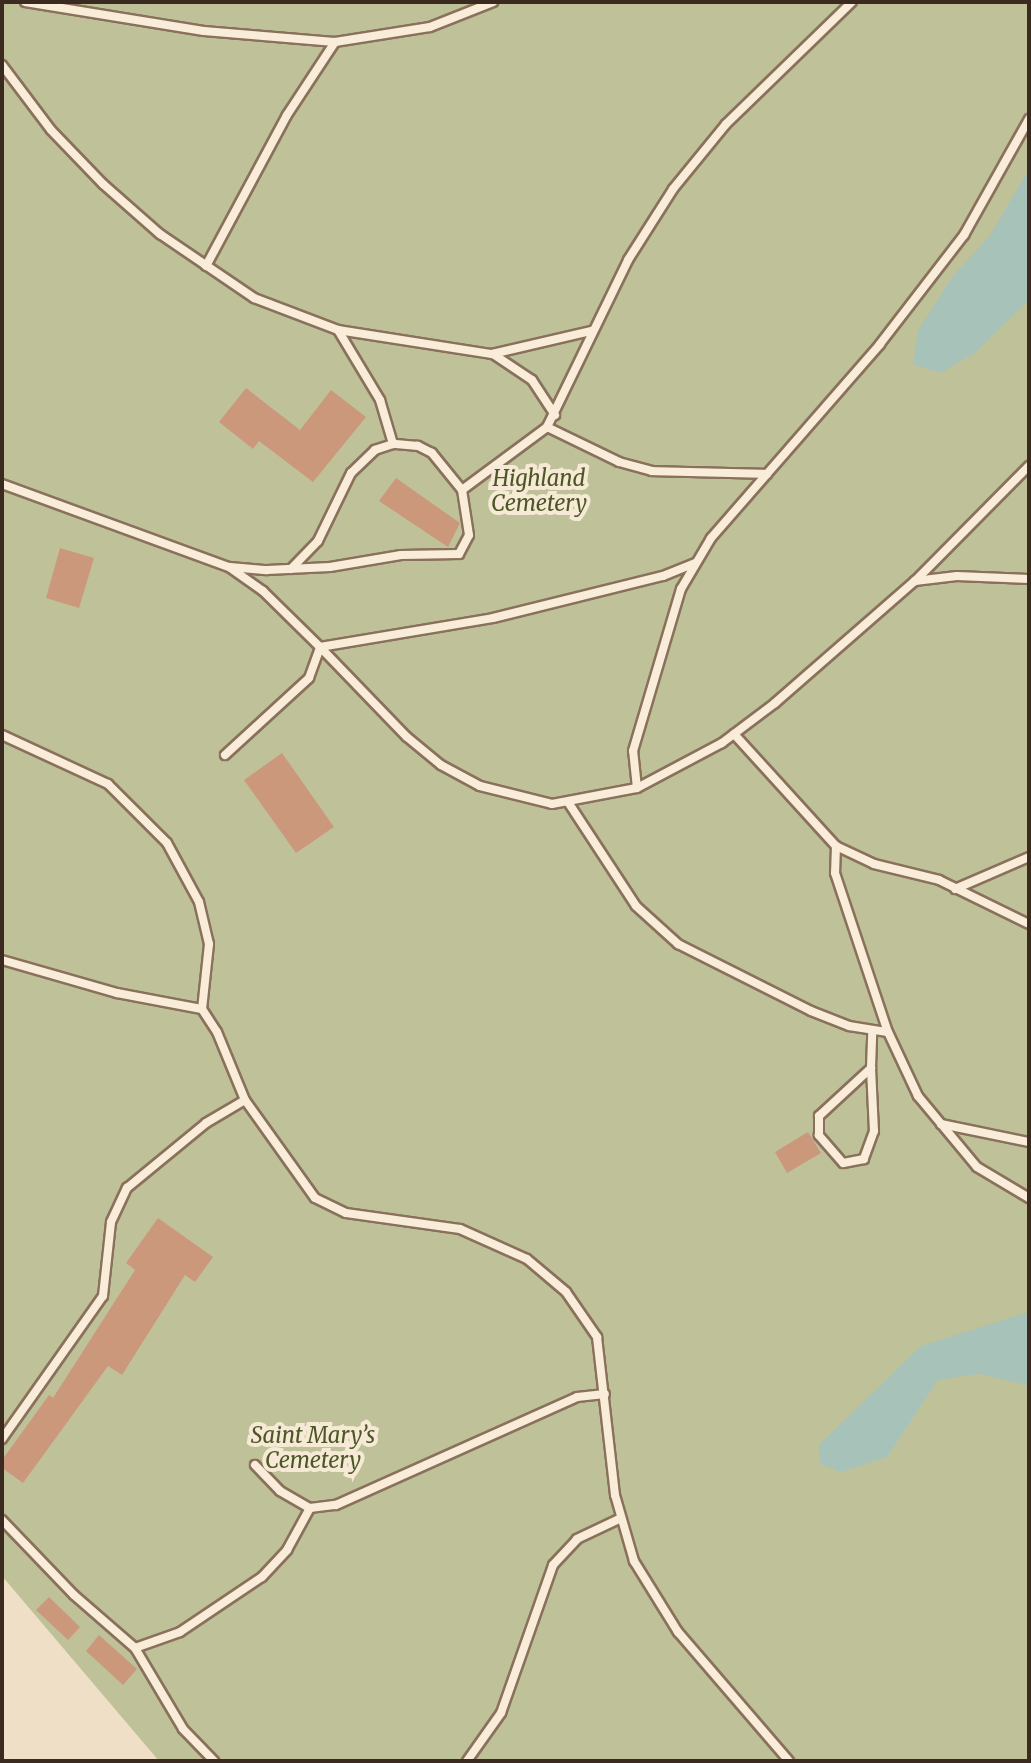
<!DOCTYPE html>
<meta charset="utf-8">
<style>
body{margin:0}
#map{position:relative;width:1031px;height:1763px;overflow:hidden;background:#eedfc6;font-family:Merriweather,serif}
div>[style]{position:absolute}
[style*='--x']{left:calc(var(--x)*1px);top:calc(var(--y)*1px);width:calc(var(--w)*1px);rotate:calc(var(--a)*1deg)}
.cemetery>*{inset:0;background:#bfc199}
.water>*{inset:0;background:#a7c2b8}
.building>*{inset:0;background:#cc987c}
.roads{filter:drop-shadow(2px 0 #89715c) drop-shadow(-2px 0 #89715c) drop-shadow(0 2px #89715c) drop-shadow(0 -2px #89715c)}
.service>*{height:8px;margin:-4px;padding:0 4px;transform-origin:4px;border-radius:4px;background:#f9edd9}
span{translate:-50% -50%;white-space:nowrap;text-align:center;line-height:1.15;-webkit-text-stroke:8px #f6ead6;paint-order:stroke}
.park-label{font-size:22px;color:#4d5626;font-style:italic}
.frame{position:absolute;inset:0;border:4px solid #3a2a1f;pointer-events:none}
</style>
<div id="map">
<div class="cemetery">
<div style="clip-path:polygon(2px 2px,1029px 2px,1029px 1761px,159px 1761px,2px 1576px)"></div>
</div>
<div class="water">
<div style="clip-path:polygon(1029px 169px,1029px 300px,975px 353px,940px 373px,913px 364px,918px 331px,952px 277px,989px 237px)"></div>
<div style="clip-path:polygon(1029px 1312px,1029px 1385px,978px 1374px,938px 1380px,887px 1457px,841px 1472px,820px 1464px,819px 1445px,921px 1346px)"></div>
</div>
<div class="building">
<div style="clip-path:polygon(246px 388px,300px 430px,331px 390px,366px 417px,313px 482px,259px 441px,253px 449px,219px 422px)"></div>
<div style="clip-path:polygon(396px 478px,460px 523px,448px 547px,379px 501px)"></div>
<div style="clip-path:polygon(60px 548px,94px 558px,79px 608px,46px 598px)"></div>
<div style="clip-path:polygon(282px 753px,334px 827px,296px 853px,244px 780px)"></div>
<div style="clip-path:polygon(808px 1132px,821px 1153px,787px 1173px,775px 1152px)"></div>
<div style="clip-path:polygon(158px 1218px,213px 1257px,195px 1282px,185px 1275px,122px 1375px,108px 1366px,23px 1483px,2px 1468px,2px 1460px,49px 1395px,53px 1398px,135px 1270px,126px 1263px)"></div>
<div style="clip-path:polygon(49px 1597px,80px 1627px,68px 1640px,36px 1610px)"></div>
<div style="clip-path:polygon(99px 1635px,137px 1669px,123px 1685px,86px 1651px)"></div>
</div>
<div class="roads">
<div class="service">
<div style="--x:25;--y:2;--w:181;--a:9.2"></div>
<div style="--x:204;--y:31;--w:131;--a:4.8"></div>
<div style="--x:335;--y:42;--w:96;--a:-9"></div>
<div style="--x:430;--y:27;--w:68;--a:-21.6"></div>
<div style="--x:2;--y:65;--w:81;--a:53"></div>
<div style="--x:51;--y:130;--w:75;--a:46.1"></div>
<div style="--x:103;--y:184;--w:76;--a:41.3"></div>
<div style="--x:160;--y:234;--w:114;--a:34.2"></div>
<div style="--x:254;--y:298;--w:90;--a:20.9"></div>
<div style="--x:338;--y:330;--w:156;--a:8.9"></div>
<div style="--x:492;--y:354;--w:102;--a:-13.1"></div>
<div style="--x:206;--y:266;--w:171;--a:-61.8"></div>
<div style="--x:287;--y:115;--w:87;--a:-56.7"></div>
<div style="--x:338;--y:330;--w:82;--a:59"></div>
<div style="--x:380;--y:400;--w:46;--a:73.5"></div>
<div style="--x:493;--y:354;--w:47;--a:33.7"></div>
<div style="--x:532;--y:380;--w:42;--a:56.7"></div>
<div style="--x:547;--y:427;--w:80;--a:25.9"></div>
<div style="--x:619;--y:462;--w:34;--a:15"></div>
<div style="--x:652;--y:471;--w:115;--a:1.5"></div>
<div style="--x:2;--y:484;--w:242;--a:20.1"></div>
<div style="--x:229;--y:567;--w:42;--a:35.2"></div>
<div style="--x:263;--y:591;--w:80;--a:44.5"></div>
<div style="--x:320;--y:647;--w:175;--a:-9.5"></div>
<div style="--x:493;--y:618;--w:175;--a:-13.9"></div>
<div style="--x:663;--y:576;--w:35;--a:-22"></div>
<div style="--x:462;--y:490;--w:106;--a:-36.5"></div>
<div style="--x:547;--y:427;--w:186;--a:-64.1"></div>
<div style="--x:628;--y:260;--w:84;--a:-57.6"></div>
<div style="--x:673;--y:189;--w:84;--a:-50.8"></div>
<div style="--x:726;--y:124;--w:175;--a:-44.1"></div>
<div style="--x:230;--y:567;--w:37;--a:5"></div>
<div style="--x:267;--y:570;--w:63;--a:-2.7"></div>
<div style="--x:330;--y:567;--w:72;--a:-9.6"></div>
<div style="--x:401;--y:555;--w:58;--a:-1"></div>
<div style="--x:459;--y:554;--w:21;--a:-62"></div>
<div style="--x:469;--y:535;--w:46;--a:-98.8"></div>
<div style="--x:462;--y:490;--w:48;--a:-129"></div>
<div style="--x:432;--y:453;--w:16;--a:-153"></div>
<div style="--x:418;--y:446;--w:25;--a:-175"></div>
<div style="--x:393;--y:444;--w:19;--a:162"></div>
<div style="--x:375;--y:450;--w:33;--a:136"></div>
<div style="--x:351;--y:473;--w:76;--a:115.9"></div>
<div style="--x:318;--y:541;--w:39;--a:134"></div>
<div style="--x:915;--y:581;--w:42;--a:-6.8"></div>
<div style="--x:957;--y:576;--w:72;--a:2.4"></div>
<div style="--x:734;--y:734;--w:151;--a:47.7"></div>
<div style="--x:836;--y:846;--w:42;--a:25.3"></div>
<div style="--x:874;--y:864;--w:67;--a:13.8"></div>
<div style="--x:939;--y:880;--w:100;--a:26.1"></div>
<div style="--x:2;--y:735;--w:117;--a:24.8"></div>
<div style="--x:108;--y:784;--w:83;--a:45"></div>
<div style="--x:167;--y:843;--w:67;--a:61.5"></div>
<div style="--x:199;--y:902;--w:43;--a:76.6"></div>
<div style="--x:209;--y:944;--w:65;--a:96.1"></div>
<div style="--x:225;--y:755;--w:114;--a:-42.5"></div>
<div style="--x:309;--y:678;--w:33;--a:-70"></div>
<div style="--x:320;--y:647;--w:125;--a:46"></div>
<div style="--x:407;--y:737;--w:44;--a:39.5"></div>
<div style="--x:441;--y:765;--w:44;--a:28.3"></div>
<div style="--x:480;--y:786;--w:74;--a:14"></div>
<div style="--x:552;--y:804;--w:86;--a:-10.7"></div>
<div style="--x:637;--y:788;--w:96;--a:-27.9"></div>
<div style="--x:722;--y:743;--w:66;--a:-37"></div>
<div style="--x:775;--y:703;--w:186;--a:-41.1"></div>
<div style="--x:915;--y:581;--w:162;--a:-45.3"></div>
<div style="--x:637;--y:788;--w:37;--a:-96"></div>
<div style="--x:633;--y:751;--w:169;--a:-73.5"></div>
<div style="--x:681;--y:589;--w:59;--a:-59.5"></div>
<div style="--x:711;--y:538;--w:257;--a:-48.9"></div>
<div style="--x:880;--y:344;--w:138;--a:-52.4"></div>
<div style="--x:964;--y:235;--w:133;--a:-60.7"></div>
<div style="--x:568;--y:802;--w:124;--a:56.8"></div>
<div style="--x:636;--y:906;--w:57;--a:42.1"></div>
<div style="--x:678;--y:944;--w:149;--a:26.7"></div>
<div style="--x:811;--y:1011;--w:41;--a:21.5"></div>
<div style="--x:849;--y:1026;--w:39;--a:9"></div>
<div style="--x:836;--y:846;--w:27;--a:92"></div>
<div style="--x:835;--y:873;--w:168;--a:71.6"></div>
<div style="--x:888;--y:1032;--w:71;--a:64.9"></div>
<div style="--x:918;--y:1096;--w:92;--a:50.3"></div>
<div style="--x:977;--y:1167;--w:61;--a:30.8"></div>
<div style="--x:955;--y:889;--w:81;--a:-23.4"></div>
<div style="--x:2;--y:960;--w:120;--a:16"></div>
<div style="--x:117;--y:993;--w:86;--a:10.7"></div>
<div style="--x:202;--y:1009;--w:27;--a:57"></div>
<div style="--x:217;--y:1032;--w:74;--a:67.6"></div>
<div style="--x:245;--y:1100;--w:120;--a:54.5"></div>
<div style="--x:315;--y:1198;--w:34;--a:26"></div>
<div style="--x:346;--y:1213;--w:115;--a:8"></div>
<div style="--x:460;--y:1229;--w:73;--a:24.1"></div>
<div style="--x:527;--y:1259;--w:51;--a:40.2"></div>
<div style="--x:566;--y:1292;--w:55;--a:55.4"></div>
<div style="--x:597;--y:1337;--w:159;--a:83.5"></div>
<div style="--x:615;--y:1495;--w:69;--a:73.9"></div>
<div style="--x:634;--y:1561;--w:84;--a:58.2"></div>
<div style="--x:678;--y:1632;--w:170;--a:49.3"></div>
<div style="--x:871;--y:1068;--w:63;--a:87.3"></div>
<div style="--x:874;--y:1131;--w:30;--a:110"></div>
<div style="--x:864;--y:1159;--w:21;--a:169"></div>
<div style="--x:843;--y:1163;--w:37;--a:-131"></div>
<div style="--x:819;--y:1135;--w:19;--a:-90"></div>
<div style="--x:819;--y:1116;--w:71;--a:-42.7"></div>
<div style="--x:871;--y:1068;--w:37;--a:-88"></div>
<div style="--x:941;--y:1124;--w:90;--a:11.6"></div>
<div style="--x:2;--y:1439;--w:175;--a:-54.8"></div>
<div style="--x:103;--y:1296;--w:74;--a:-83.8"></div>
<div style="--x:111;--y:1222;--w:38;--a:-65"></div>
<div style="--x:127;--y:1188;--w:102;--a:-39.4"></div>
<div style="--x:206;--y:1123;--w:45;--a:-30.5"></div>
<div style="--x:255;--y:1465;--w:36;--a:46"></div>
<div style="--x:280;--y:1491;--w:34;--a:30"></div>
<div style="--x:2;--y:1520;--w:104;--a:46.2"></div>
<div style="--x:74;--y:1595;--w:81;--a:41"></div>
<div style="--x:135;--y:1648;--w:48;--a:-19.6"></div>
<div style="--x:180;--y:1632;--w:99;--a:-33.9"></div>
<div style="--x:262;--y:1577;--w:37;--a:-47"></div>
<div style="--x:287;--y:1550;--w:48;--a:-61.3"></div>
<div style="--x:310;--y:1508;--w:26;--a:-7"></div>
<div style="--x:336;--y:1505;--w:264;--a:-24.1"></div>
<div style="--x:577;--y:1397;--w:28;--a:-6"></div>
<div style="--x:135;--y:1648;--w:94;--a:59.3"></div>
<div style="--x:183;--y:1729;--w:45;--a:45.9"></div>
<div style="--x:467;--y:1761;--w:59;--a:-54.7"></div>
<div style="--x:501;--y:1713;--w:157;--a:-70.6"></div>
<div style="--x:553;--y:1565;--w:35;--a:-47"></div>
<div style="--x:577;--y:1539;--w:47;--a:-25.5"></div>
</div>
</div>
<div class="park-label">
<span style="left:539px;top:491px">Highland<br>Cemetery</span>
<span style="left:313px;top:1448px">Saint Mary’s<br>Cemetery</span>
</div>
<div class="frame"></div>
</div>
